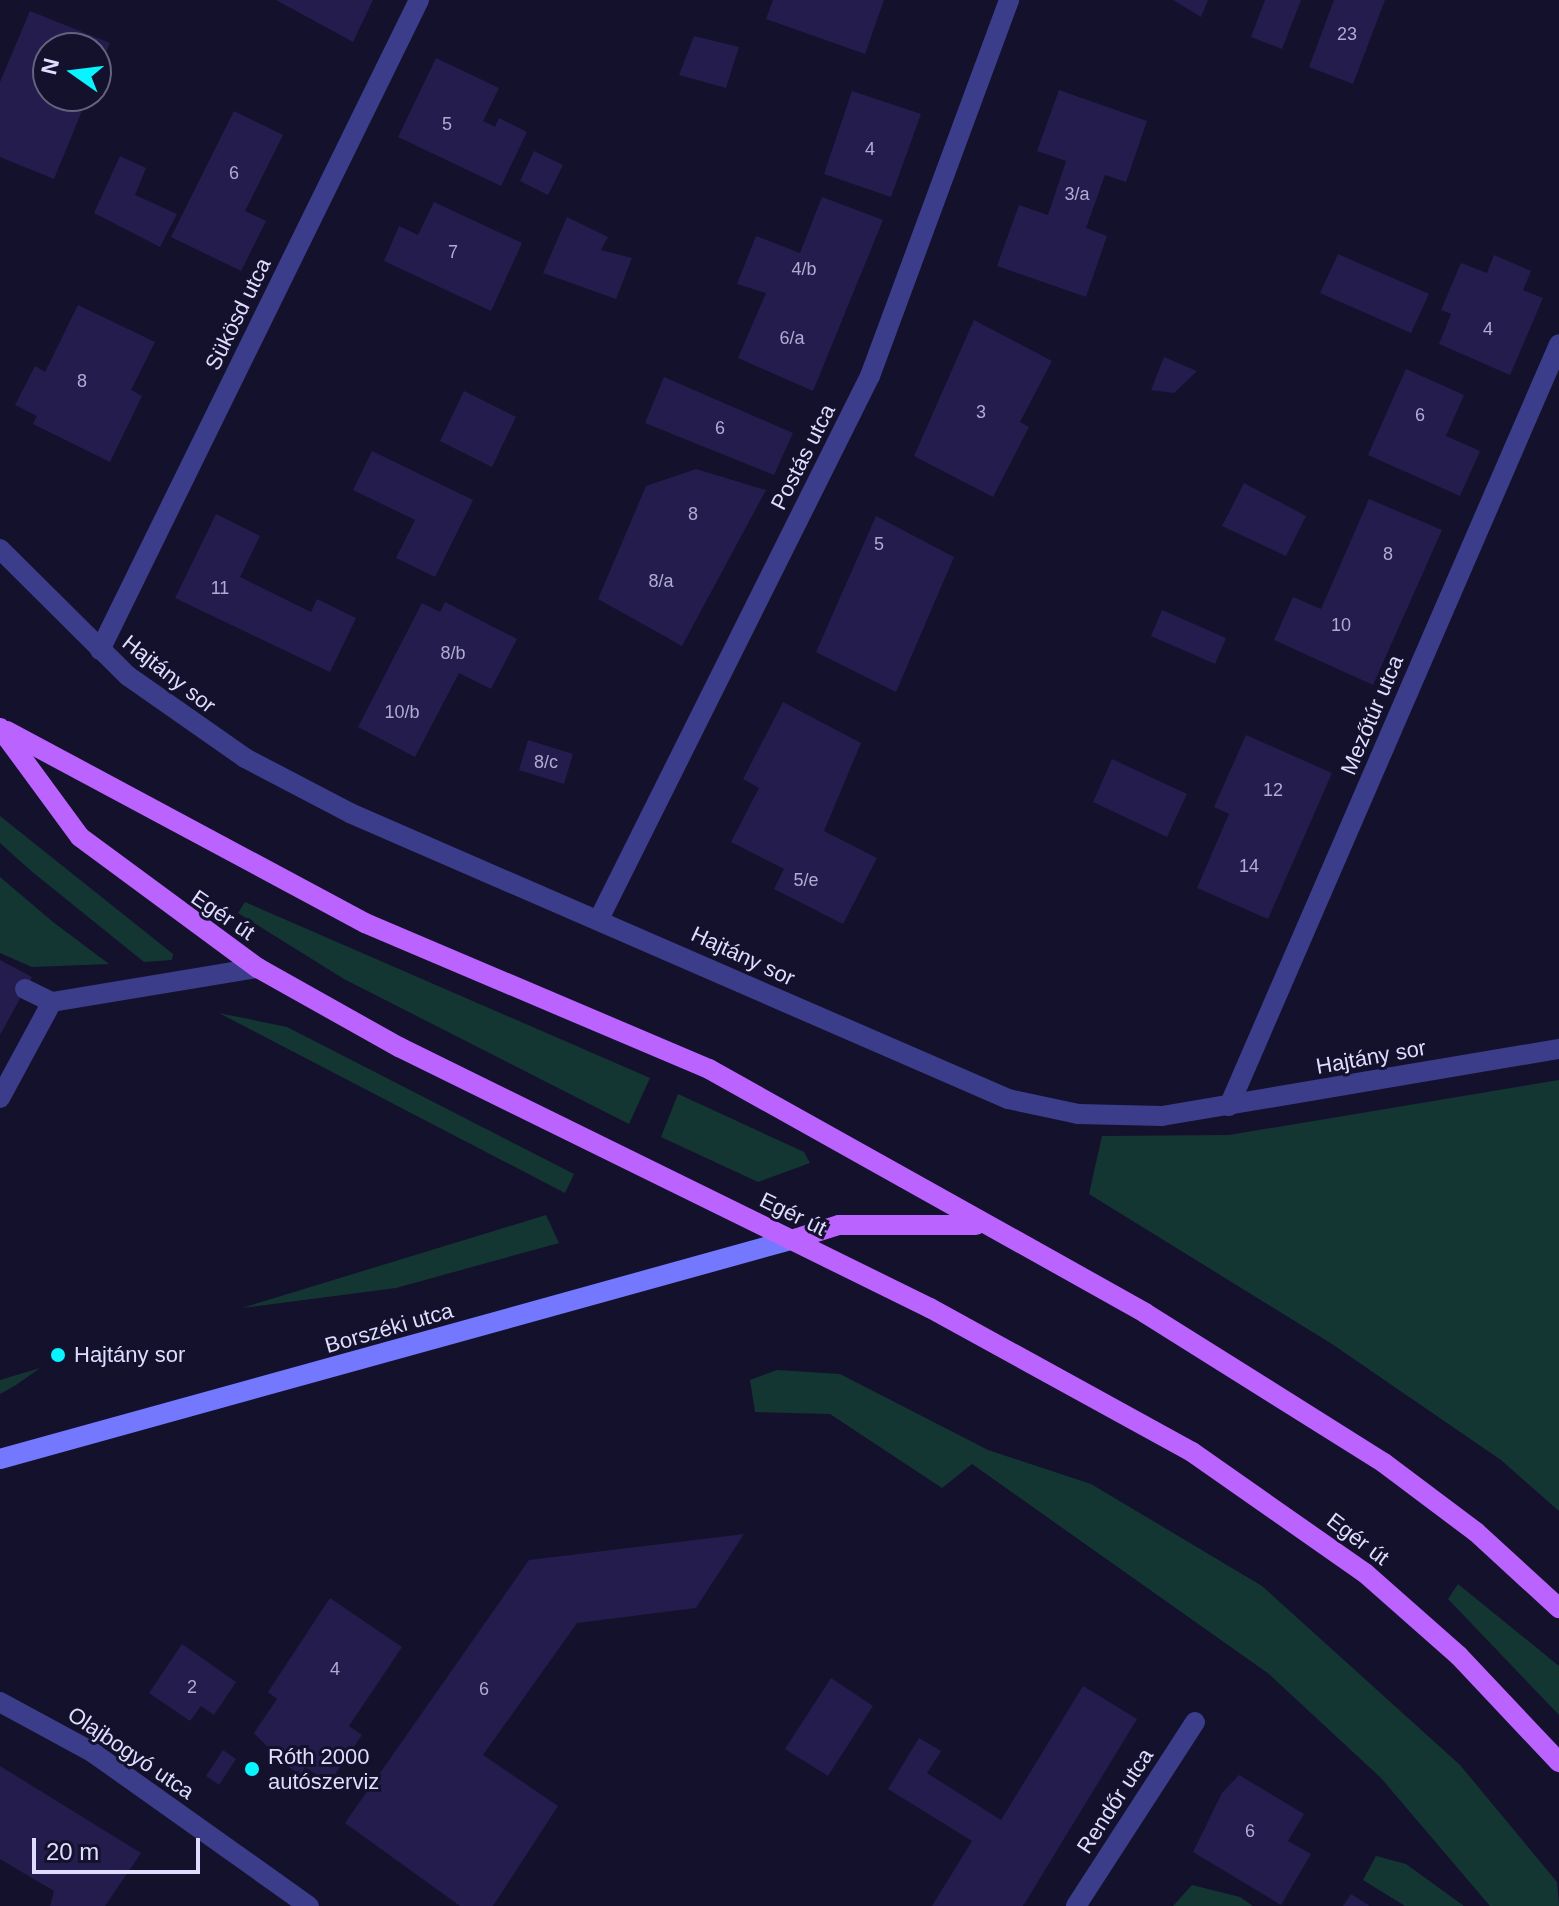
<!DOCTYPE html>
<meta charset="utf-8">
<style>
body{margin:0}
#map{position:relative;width:1559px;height:1906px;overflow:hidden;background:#14112c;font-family:Arial,sans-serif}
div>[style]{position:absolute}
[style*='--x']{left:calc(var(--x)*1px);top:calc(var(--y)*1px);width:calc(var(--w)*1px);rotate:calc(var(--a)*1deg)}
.green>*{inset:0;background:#143633}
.building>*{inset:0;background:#231c4d}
.service>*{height:20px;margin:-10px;padding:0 10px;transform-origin:10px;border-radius:10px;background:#3b3d8b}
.minor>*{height:20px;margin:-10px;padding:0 10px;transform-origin:10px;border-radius:10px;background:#3b3d8b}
.secondary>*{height:20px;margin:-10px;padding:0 10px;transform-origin:10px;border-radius:10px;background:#7378ff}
.primary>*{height:20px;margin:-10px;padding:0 10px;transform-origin:10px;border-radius:10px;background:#bb63ff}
.dots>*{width:22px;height:22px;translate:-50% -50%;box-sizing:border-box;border:4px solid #14112c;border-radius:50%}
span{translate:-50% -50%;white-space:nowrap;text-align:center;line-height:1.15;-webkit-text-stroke:6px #14112c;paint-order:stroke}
.number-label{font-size:18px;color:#afacd2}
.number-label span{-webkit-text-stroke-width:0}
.street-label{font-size:22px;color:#dedcff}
.poi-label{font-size:22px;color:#dedcff}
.left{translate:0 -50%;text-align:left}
.north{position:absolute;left:32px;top:32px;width:80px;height:80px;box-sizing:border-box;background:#14112c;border:2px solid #656280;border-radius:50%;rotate:284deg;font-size:22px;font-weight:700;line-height:32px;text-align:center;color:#dedcff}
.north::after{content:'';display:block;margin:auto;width:28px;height:36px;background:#08f5ff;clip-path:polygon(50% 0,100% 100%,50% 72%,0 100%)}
.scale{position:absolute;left:32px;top:1838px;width:168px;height:36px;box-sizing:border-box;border:4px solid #dedcff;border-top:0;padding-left:10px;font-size:24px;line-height:28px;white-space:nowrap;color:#dedcff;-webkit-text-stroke:6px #14112c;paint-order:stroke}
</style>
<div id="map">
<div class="green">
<div style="clip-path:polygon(0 816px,173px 954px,172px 960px,144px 962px,30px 870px,0 843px)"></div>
<div style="clip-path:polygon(0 877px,53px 922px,109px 964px,32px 967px,0 953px)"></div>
<div style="clip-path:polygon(245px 902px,650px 1078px,629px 1124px,344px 979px,238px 913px)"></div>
<div style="clip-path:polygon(219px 1013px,287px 1027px,574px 1174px,565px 1193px)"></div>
<div style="clip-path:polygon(1559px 1080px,1559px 1511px,1501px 1460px,1332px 1344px,1089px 1194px,1102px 1136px,1229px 1135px)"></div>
<div style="clip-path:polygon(678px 1094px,804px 1152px,810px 1163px,758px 1182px,661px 1137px)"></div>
<div style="clip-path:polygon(546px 1215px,559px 1243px,396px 1288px,242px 1308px)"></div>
<div style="clip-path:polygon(40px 1368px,16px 1385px,0 1394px,0 1380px)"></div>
<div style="clip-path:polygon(777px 1370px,840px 1374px,988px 1450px,1091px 1484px,1262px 1586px,1460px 1765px,1557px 1882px,1559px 1906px,1490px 1906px,1381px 1778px,1269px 1674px,972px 1464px,942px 1488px,830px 1414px,755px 1412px,750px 1380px)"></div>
<div style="clip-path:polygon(1458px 1584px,1559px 1666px,1559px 1715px,1448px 1599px)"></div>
<div style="clip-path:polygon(1376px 1856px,1406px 1864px,1464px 1906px,1405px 1906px,1363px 1880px)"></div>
<div style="clip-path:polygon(1192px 1885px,1240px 1897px,1253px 1906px,1173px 1906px)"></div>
</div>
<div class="building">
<div style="clip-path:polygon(276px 0,373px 0,353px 42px)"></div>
<div style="clip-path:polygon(773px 0,884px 0,865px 54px,766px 19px)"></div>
<div style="clip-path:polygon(1173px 0,1208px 0,1201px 17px)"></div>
<div style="clip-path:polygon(1265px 0,1301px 0,1282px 49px,1251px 37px)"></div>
<div style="clip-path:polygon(1334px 0,1385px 0,1353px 84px,1309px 67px)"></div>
<div style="clip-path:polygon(30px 11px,110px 43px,96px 75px,96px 48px,48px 48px,48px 96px,88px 96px,54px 179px,0 157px,0 82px)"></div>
<div style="clip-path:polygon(694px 36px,739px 47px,726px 88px,679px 75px)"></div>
<div style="clip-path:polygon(436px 58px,499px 88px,483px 121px,495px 127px,499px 118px,527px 132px,501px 186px,398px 137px)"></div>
<div style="clip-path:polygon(1059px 90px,1147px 121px,1126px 182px,1105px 175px,1086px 228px,1107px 236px,1086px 297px,997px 266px,1019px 205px,1048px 215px,1066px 161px,1037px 151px)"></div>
<div style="clip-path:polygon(852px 91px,921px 114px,891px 197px,824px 174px)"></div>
<div style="clip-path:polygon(234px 111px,283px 135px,245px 211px,266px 221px,241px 271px,171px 237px)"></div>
<div style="clip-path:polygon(534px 151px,563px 165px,548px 195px,520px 181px)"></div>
<div style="clip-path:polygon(120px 156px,146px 168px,135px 195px,177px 214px,160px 247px,94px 213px)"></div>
<div style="clip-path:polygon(822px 197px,883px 220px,813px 391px,738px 358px,766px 293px,737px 284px,756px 236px,800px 253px)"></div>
<div style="clip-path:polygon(434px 202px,522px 243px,491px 311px,384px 261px,399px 226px,418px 235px)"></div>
<div style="clip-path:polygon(567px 217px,608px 237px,601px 250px,632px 258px,616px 299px,543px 273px)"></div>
<div style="clip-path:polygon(1338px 254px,1429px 294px,1411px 333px,1320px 293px)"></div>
<div style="clip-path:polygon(1494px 255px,1531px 271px,1523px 290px,1543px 298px,1510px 375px,1439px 344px,1451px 314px,1441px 310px,1461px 263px,1487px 273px)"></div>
<div style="clip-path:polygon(78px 305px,155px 342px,131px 390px,142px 396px,110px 462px,33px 424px,37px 416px,15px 405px,35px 366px,45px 372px)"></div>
<div style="clip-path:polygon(974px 320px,1052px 361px,1020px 422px,1029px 427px,993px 497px,914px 456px)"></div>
<div style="clip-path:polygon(1164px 357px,1197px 371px,1174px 393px,1151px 390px)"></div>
<div style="clip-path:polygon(1406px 369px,1464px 395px,1446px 436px,1480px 451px,1460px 496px,1368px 455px)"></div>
<div style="clip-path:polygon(664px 377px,793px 433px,774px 475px,645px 423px)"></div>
<div style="clip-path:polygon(464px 391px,516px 417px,492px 467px,440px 441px)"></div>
<div style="clip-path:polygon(372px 451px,473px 500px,435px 577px,396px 558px,415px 520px,353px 490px)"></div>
<div style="clip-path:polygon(696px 469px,766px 490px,682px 646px,598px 599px,646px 486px)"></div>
<div style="clip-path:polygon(1244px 483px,1306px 516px,1286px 556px,1222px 526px)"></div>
<div style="clip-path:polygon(1369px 499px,1442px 530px,1373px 685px,1274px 640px,1293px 597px,1321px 609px)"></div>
<div style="clip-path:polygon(216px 514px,260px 536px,240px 577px,311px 612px,317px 599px,356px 618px,330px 672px,175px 598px)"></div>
<div style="clip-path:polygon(876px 516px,954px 557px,896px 692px,816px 652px)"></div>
<div style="clip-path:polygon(445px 602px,517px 639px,491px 689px,459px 673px,415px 757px,358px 727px,422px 603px,440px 612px)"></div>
<div style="clip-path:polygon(1162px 610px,1226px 638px,1215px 664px,1151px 636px)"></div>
<div style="clip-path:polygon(783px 702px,861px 743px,824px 831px,877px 858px,843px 924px,774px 889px,784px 869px,731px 842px,759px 788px,743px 779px)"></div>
<div style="clip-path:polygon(1246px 735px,1332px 773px,1268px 919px,1197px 888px,1229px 814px,1214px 807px)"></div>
<div style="clip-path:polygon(528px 740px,573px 754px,564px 784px,519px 770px)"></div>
<div style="clip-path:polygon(1112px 759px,1187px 794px,1167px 837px,1093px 802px)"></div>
<div style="clip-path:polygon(0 960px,32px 977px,0 1035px)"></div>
<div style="clip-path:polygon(744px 1534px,696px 1608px,577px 1623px,483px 1755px,558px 1806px,493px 1906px,460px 1906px,345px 1823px,529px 1560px)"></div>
<div style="clip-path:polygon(330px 1598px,402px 1647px,349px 1726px,362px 1735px,329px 1783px,305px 1767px,301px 1775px,284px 1764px,254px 1733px,277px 1699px,268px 1692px)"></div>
<div style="clip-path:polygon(182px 1644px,236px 1682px,214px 1715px,201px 1706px,190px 1721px,149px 1693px)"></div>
<div style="clip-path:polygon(831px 1678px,873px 1706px,828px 1776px,785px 1749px)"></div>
<div style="clip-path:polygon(1083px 1686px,1137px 1719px,1023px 1906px,932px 1906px,972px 1841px,888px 1789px,919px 1738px,941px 1751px,927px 1773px,1001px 1820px)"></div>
<div style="clip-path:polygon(223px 1750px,236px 1759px,219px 1785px,206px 1776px)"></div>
<div style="clip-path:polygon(0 1766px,141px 1853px,105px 1906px,50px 1906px,54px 1891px,0 1859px)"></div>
<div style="clip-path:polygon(1239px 1775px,1304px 1814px,1288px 1841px,1311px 1854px,1281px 1905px,1193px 1852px,1222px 1793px)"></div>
<div style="clip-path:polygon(1351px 1894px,1370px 1906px,1343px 1906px)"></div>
</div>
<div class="service">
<div style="--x:25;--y:989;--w:30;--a:26"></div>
<div style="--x:52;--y:1002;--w:209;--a:-9.4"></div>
<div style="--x:0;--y:1098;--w:109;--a:-61.6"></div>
</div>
<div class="minor">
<div style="--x:0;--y:549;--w:180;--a:44.8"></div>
<div style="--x:128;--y:676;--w:143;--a:35"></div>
<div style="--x:245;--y:758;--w:119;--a:27.6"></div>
<div style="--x:350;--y:813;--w:717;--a:23.49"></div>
<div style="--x:1008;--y:1099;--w:72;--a:12.1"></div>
<div style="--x:1078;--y:1114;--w:84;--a:1.4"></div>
<div style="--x:1162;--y:1116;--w:403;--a:-9.6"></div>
<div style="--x:100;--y:650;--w:724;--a:-63.86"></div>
<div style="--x:600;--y:917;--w:605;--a:-63.48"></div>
<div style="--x:870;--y:376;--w:401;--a:-69.7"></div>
<div style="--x:1229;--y:1106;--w:830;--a:-66.58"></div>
<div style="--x:0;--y:1702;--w:105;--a:28.5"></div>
<div style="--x:92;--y:1752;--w:266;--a:35.4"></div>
<div style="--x:1076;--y:1906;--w:219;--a:-57.1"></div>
</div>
<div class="secondary">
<div style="--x:0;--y:1459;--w:821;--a:-15.48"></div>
</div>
<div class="primary">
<div style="--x:0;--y:728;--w:135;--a:53.7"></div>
<div style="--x:80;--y:837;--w:221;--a:36.4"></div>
<div style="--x:258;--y:968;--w:162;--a:29.3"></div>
<div style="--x:399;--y:1047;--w:592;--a:26.18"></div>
<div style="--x:930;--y:1308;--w:299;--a:28.8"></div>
<div style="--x:1192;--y:1452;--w:211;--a:35"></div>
<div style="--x:1365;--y:1573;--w:125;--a:41.4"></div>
<div style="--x:1459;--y:1656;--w:146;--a:46.7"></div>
<div style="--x:7;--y:731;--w:406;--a:28.2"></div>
<div style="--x:365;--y:923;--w:374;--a:23"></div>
<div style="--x:709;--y:1069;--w:500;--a:29.2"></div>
<div style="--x:1145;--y:1313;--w:282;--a:32.1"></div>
<div style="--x:1384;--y:1463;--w:115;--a:36.9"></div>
<div style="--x:1476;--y:1532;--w:113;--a:42.5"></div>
<div style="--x:791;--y:1240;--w:50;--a:-17.4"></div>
<div style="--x:839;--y:1225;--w:137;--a:0"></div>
</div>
<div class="dots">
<div style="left:58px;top:1355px;background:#08f5ff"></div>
<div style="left:252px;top:1769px;background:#08f5ff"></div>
</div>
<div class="number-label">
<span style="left:1347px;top:34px">23</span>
<span style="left:447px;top:124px">5</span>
<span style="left:870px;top:149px">4</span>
<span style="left:234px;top:173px">6</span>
<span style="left:1077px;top:194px">3/a</span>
<span style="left:453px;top:252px">7</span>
<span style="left:804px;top:269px">4/b</span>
<span style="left:1488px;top:329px">4</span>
<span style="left:792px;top:338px">6/a</span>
<span style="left:82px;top:381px">8</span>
<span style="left:981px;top:412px">3</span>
<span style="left:1420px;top:415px">6</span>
<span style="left:720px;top:428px">6</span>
<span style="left:693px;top:514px">8</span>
<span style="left:879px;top:544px">5</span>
<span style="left:1388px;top:554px">8</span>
<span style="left:661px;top:581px">8/a</span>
<span style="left:220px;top:588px">11</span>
<span style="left:1341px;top:625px">10</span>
<span style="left:453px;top:653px">8/b</span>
<span style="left:402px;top:712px">10/b</span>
<span style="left:546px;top:762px">8/c</span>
<span style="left:1273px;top:790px">12</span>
<span style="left:1249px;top:866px">14</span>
<span style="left:806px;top:880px">5/e</span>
<span style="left:335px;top:1669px">4</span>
<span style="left:192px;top:1687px">2</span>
<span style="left:484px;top:1689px">6</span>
<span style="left:1250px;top:1831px">6</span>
</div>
<div class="street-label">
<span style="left:238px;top:314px;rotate:-64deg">Sükösd utca</span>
<span style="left:803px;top:457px;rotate:-63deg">Postás utca</span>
<span style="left:169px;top:674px;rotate:38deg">Hajtány sor</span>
<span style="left:1372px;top:715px;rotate:-67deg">Mezőtúr utca</span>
<span style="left:223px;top:915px;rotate:34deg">Egér út</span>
<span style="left:743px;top:956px;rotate:25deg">Hajtány sor</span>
<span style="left:1371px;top:1057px;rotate:-10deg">Hajtány sor</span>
<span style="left:793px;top:1214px;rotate:26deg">Egér út</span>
<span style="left:389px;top:1328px;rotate:-16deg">Borszéki utca</span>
<span style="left:1358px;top:1539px;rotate:37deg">Egér út</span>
<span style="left:131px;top:1753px;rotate:34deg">Olajbogyó utca</span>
<span style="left:1115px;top:1801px;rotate:-57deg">Rendőr utca</span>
</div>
<div class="poi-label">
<span class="left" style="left:74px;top:1355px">Hajtány sor</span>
<span class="left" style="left:268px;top:1769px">Róth 2000<br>autószerviz</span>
</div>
<div class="north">N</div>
<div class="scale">20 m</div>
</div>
